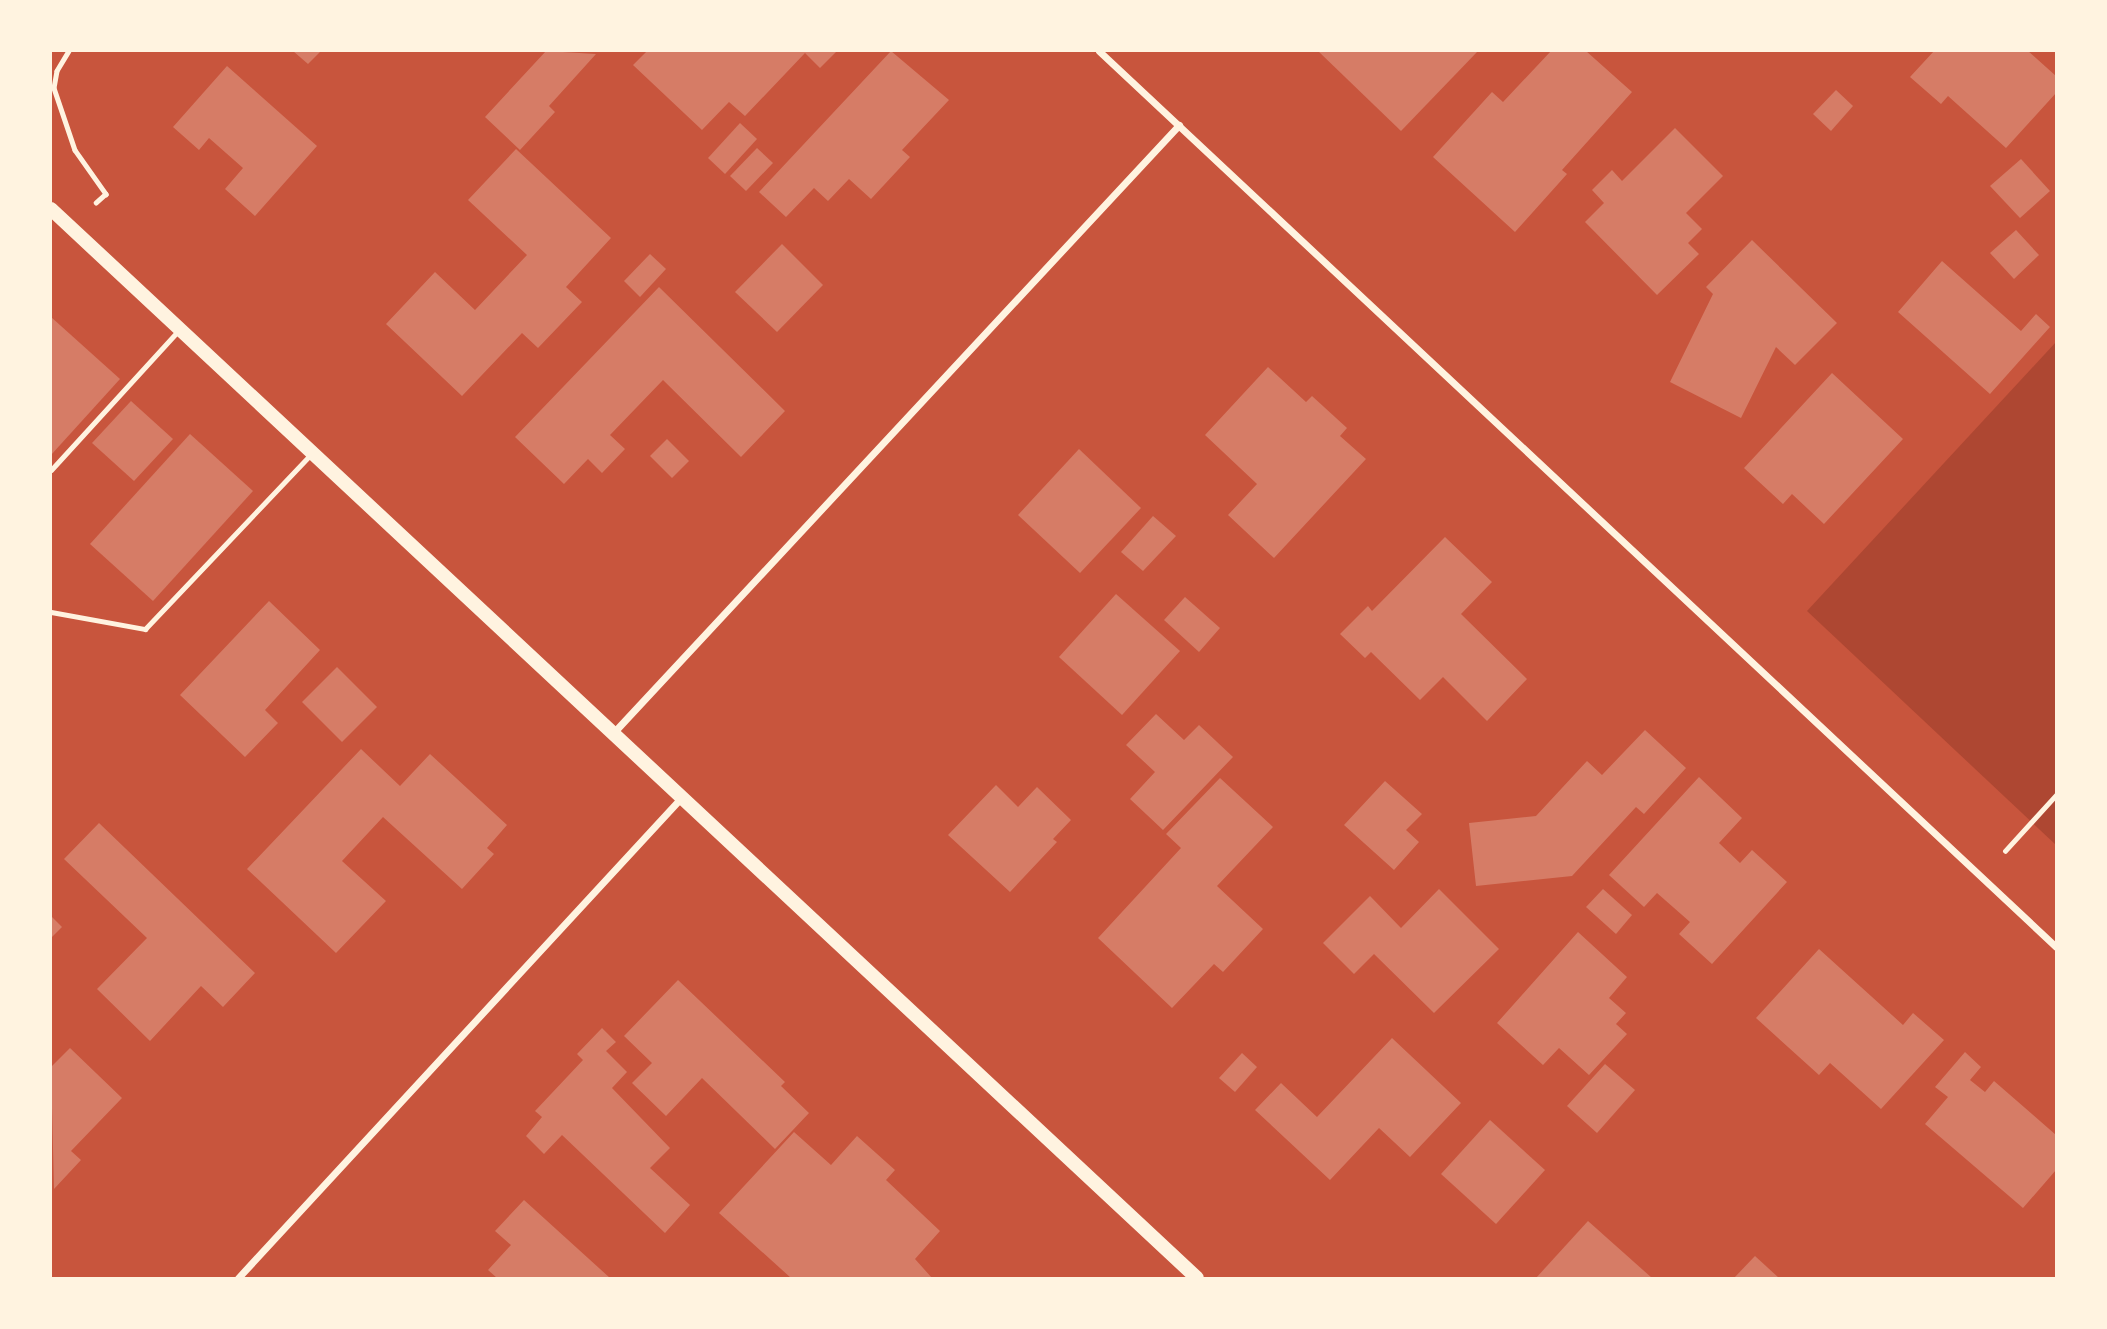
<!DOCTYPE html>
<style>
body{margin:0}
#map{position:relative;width:2107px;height:1329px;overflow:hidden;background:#c8553d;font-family:Commissioner,sans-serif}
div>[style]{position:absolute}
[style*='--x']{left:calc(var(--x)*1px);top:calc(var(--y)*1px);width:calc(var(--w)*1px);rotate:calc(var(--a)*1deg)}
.green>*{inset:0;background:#ae4732}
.building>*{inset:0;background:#d67c66}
.path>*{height:4.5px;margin:-2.25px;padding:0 2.25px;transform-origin:2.25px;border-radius:2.25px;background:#fff3e0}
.service>*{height:5px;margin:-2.5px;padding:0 2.5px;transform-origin:2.5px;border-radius:2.5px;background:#fff3e0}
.minor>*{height:7px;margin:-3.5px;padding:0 3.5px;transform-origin:3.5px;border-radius:3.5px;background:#fff3e0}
.secondary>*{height:14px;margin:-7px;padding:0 7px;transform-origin:7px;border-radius:7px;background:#fff3e0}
span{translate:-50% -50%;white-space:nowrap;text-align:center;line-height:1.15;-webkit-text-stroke:5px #fff3e0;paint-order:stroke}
.frame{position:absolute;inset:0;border:52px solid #fff3e0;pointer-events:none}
</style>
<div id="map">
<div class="green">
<div style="clip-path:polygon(2056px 342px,2056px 845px,1807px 611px)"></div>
</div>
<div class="building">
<div style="clip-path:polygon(293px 51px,321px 51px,308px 64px)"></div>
<div style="clip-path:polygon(546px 51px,596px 54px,549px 106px,555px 112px,520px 150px,485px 117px)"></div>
<div style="clip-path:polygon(647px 51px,837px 51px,820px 68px,805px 53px,745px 116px,729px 102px,702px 130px,633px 65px)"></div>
<div style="clip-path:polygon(891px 51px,949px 100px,902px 150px,910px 157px,871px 199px,849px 179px,828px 201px,814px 188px,786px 217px,759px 192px)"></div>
<div style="clip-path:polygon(1318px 51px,1478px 51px,1401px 131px)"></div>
<div style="clip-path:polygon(1551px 51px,1586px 51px,1632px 92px,1562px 170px,1567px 174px,1515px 232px,1433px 157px,1492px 92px,1503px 102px)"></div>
<div style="clip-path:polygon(1934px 51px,2028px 51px,2056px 76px,2056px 93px,2006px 148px,1948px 96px,1941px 104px,1910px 77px)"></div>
<div style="clip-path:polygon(227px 66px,317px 146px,255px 216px,225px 189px,243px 168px,209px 138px,199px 150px,173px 127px)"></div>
<div style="clip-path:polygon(1836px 90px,1853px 106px,1831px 131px,1813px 114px)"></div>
<div style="clip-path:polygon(740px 123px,757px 139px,725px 174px,708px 158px)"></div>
<div style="clip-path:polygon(1675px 128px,1723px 176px,1686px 213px,1702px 229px,1688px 243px,1699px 254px,1657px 295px,1585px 222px,1604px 203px,1592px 190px,1612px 170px,1622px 181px)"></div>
<div style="clip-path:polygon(757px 148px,773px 163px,746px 191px,730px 176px)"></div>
<div style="clip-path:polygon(516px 149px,611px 238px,566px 287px,582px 302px,538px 348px,522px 333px,462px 396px,386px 324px,435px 272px,475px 310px,527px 255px,468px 200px)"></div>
<div style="clip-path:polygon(2021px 159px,2050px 191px,2020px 218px,1990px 186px)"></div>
<div style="clip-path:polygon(2016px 230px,2039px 255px,2014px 279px,1990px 253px)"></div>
<div style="clip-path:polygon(1752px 240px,1837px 323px,1795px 365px,1776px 347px,1741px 418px,1670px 382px,1713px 294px,1706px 287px)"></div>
<div style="clip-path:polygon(782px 244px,823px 285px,777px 332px,735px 292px)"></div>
<div style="clip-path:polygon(650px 254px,666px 269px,640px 297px,624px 281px)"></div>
<div style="clip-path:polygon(1942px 261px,2021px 331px,2036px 314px,2050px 327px,1990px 394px,1898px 312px)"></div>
<div style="clip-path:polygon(659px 287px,785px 411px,741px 457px,663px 380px,610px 435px,625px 449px,602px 473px,588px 459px,564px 484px,515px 437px)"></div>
<div style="clip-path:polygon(51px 317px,120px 379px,51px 455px)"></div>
<div style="clip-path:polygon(1268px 367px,1306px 402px,1312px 396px,1347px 428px,1340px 436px,1366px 459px,1274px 558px,1228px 515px,1257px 484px,1205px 435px)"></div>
<div style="clip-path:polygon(1832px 373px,1903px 439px,1824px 524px,1792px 494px,1783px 504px,1744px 468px)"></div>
<div style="clip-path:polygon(131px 401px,173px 439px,134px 481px,92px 443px)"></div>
<div style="clip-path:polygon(190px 434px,253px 491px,153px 601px,90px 544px)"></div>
<div style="clip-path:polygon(667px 439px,689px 461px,672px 478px,650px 456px)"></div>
<div style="clip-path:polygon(1079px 449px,1141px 508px,1080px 573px,1018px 515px)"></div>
<div style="clip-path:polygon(1153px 516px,1176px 536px,1143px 571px,1121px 552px)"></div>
<div style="clip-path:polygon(1445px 537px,1492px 582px,1461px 614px,1527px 679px,1487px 721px,1443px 677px,1420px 700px,1371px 652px,1365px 658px,1340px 634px,1368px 606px,1372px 611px)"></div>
<div style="clip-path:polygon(1116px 594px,1180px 651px,1122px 715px,1059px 657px)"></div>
<div style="clip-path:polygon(1185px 597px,1220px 628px,1199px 652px,1164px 620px)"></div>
<div style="clip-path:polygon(269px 601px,320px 650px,265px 710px,278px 723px,245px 757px,180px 695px)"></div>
<div style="clip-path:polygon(337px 667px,377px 707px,342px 742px,302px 702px)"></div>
<div style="clip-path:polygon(1156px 714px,1184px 740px,1199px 725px,1233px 757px,1163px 830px,1130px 799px,1155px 772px,1126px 745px)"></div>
<div style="clip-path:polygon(1645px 730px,1686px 768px,1644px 814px,1636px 807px,1572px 876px,1476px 886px,1469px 823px,1536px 816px,1587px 761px,1602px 775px)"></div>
<div style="clip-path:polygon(361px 749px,400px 786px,430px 754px,507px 825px,487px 848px,494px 854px,462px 889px,383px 817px,342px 861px,386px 901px,336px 953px,247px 869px)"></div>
<div style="clip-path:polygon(1699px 777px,1742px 818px,1719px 843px,1740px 863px,1752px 850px,1787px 882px,1712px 964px,1679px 934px,1690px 922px,1657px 893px,1644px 907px,1609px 875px)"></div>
<div style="clip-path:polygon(1220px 778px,1273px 827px,1217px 886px,1263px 929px,1223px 972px,1214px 964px,1172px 1008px,1098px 938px,1181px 848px,1166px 834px)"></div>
<div style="clip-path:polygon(1385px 781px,1422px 814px,1406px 830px,1419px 842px,1394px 870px,1344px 825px)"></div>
<div style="clip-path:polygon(996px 785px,1018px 807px,1037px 787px,1071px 820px,1053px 839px,1057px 842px,1010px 892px,948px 835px)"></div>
<div style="clip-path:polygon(99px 823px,255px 973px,223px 1007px,201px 986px,150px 1041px,97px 989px,147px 938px,64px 859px)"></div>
<div style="clip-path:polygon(1439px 889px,1499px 949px,1434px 1013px,1374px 954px,1354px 974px,1323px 943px,1370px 896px,1401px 928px)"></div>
<div style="clip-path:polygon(1603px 889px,1632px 915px,1616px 934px,1586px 907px)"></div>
<div style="clip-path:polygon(51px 916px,62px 927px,51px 938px)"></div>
<div style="clip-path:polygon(1578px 932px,1627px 977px,1609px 998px,1626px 1013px,1616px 1024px,1627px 1034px,1589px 1075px,1559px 1048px,1543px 1065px,1497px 1023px)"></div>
<div style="clip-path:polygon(1819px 949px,1903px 1025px,1913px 1013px,1944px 1040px,1881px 1109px,1830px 1063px,1819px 1075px,1756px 1018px)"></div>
<div style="clip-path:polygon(678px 980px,785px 1082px,781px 1086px,809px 1113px,775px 1149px,702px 1078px,666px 1116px,632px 1083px,652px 1063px,624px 1036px)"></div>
<div style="clip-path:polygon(602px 1028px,616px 1042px,606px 1051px,627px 1072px,612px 1088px,670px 1148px,650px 1168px,690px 1205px,665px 1233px,562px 1135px,544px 1154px,526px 1136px,542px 1117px,535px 1111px,583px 1060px,577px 1054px)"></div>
<div style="clip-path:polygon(1392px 1038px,1461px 1103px,1410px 1157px,1379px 1128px,1330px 1180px,1255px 1110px,1281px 1083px,1317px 1117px)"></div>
<div style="clip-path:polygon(70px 1048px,122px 1098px,71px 1151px,81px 1160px,54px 1189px,51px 1067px)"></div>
<div style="clip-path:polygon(1965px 1052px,1981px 1067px,1970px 1080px,1985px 1092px,1994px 1081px,2056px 1135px,2056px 1170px,2023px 1208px,1925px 1124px,1948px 1097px,1935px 1087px)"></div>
<div style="clip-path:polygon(1242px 1053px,1257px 1067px,1235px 1092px,1219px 1078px)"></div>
<div style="clip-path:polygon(1605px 1064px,1635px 1090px,1597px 1133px,1567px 1106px)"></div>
<div style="clip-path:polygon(1490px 1120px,1545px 1170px,1496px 1224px,1441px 1174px)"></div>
<div style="clip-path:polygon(794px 1132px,831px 1165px,857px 1136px,895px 1170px,886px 1180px,940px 1231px,915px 1259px,932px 1278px,791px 1278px,719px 1213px)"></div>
<div style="clip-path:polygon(524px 1200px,610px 1278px,497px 1278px,488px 1270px,511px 1245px,495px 1231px)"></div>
<div style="clip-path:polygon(1588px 1221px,1652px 1278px,1536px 1278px)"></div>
<div style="clip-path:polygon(1755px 1256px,1779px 1278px,1734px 1278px)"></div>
</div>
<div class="path">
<div style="--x:69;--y:51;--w:23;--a:121"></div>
<div style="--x:57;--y:71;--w:17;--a:100"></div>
<div style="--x:54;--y:88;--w:65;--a:71.3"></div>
<div style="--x:75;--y:150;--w:54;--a:54.8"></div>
<div style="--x:106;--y:194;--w:13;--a:138"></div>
<div style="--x:2005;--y:851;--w:76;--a:-47.7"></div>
</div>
<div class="service">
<div style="--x:51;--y:470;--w:190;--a:-47.6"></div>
<div style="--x:51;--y:612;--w:96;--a:10.3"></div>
<div style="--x:145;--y:629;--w:243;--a:-46.5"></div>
</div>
<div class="minor">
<div style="--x:1099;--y:51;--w:1311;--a:43.11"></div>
<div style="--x:615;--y:731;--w:828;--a:-47.06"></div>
<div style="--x:238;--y:1278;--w:653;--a:-47.3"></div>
</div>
<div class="secondary">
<div style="--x:51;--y:209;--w:1567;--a:43.01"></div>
</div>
<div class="frame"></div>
</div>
